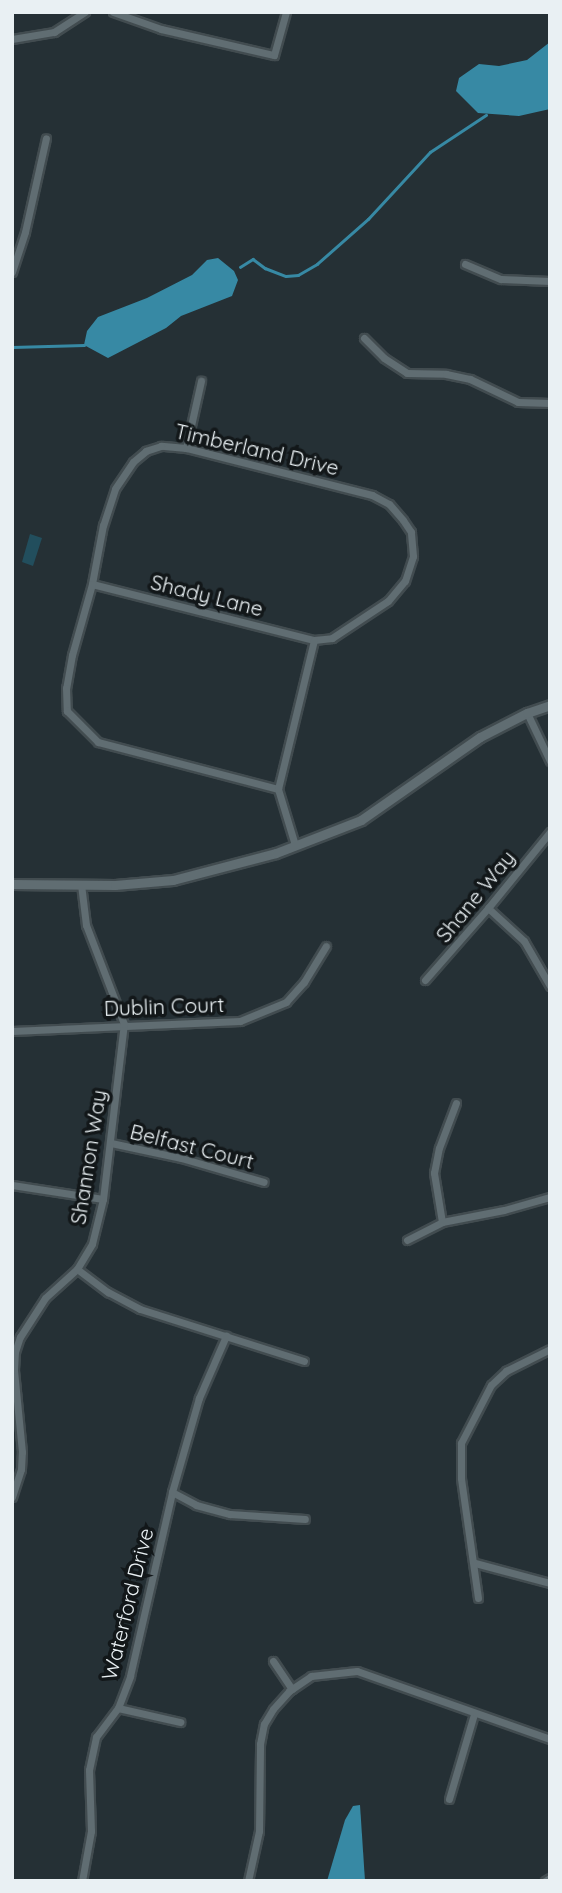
<!DOCTYPE html>
<style>
body{margin:0}
#map{position:relative;width:562px;height:1893px;overflow:hidden;background:#253035;font-family:Quicksand,sans-serif}
div>[style]{position:absolute}
[style*='--x']{left:calc(var(--x)*1px);top:calc(var(--y)*1px);width:calc(var(--w)*1px);rotate:calc(var(--a)*1deg)}
.green>*{inset:0;background:#224e5d}
.water>*{inset:0;background:#3789a4}
.stream>*{height:2.5px;margin:-1.25px;padding:0 1.25px;transform-origin:1.25px;border-radius:1.25px;background:#3789a4}
.roads{filter:drop-shadow(2px 0 #424c50) drop-shadow(-2px 0 #424c50) drop-shadow(0 2px #424c50) drop-shadow(0 -2px #424c50)}
.minor>*{height:7px;margin:-3.5px;padding:0 3.5px;transform-origin:3.5px;border-radius:3.5px;background:#606d72}
.tertiary>*{height:9px;margin:-4.5px;padding:0 4.5px;transform-origin:4.5px;border-radius:4.5px;background:#606d72}
span{translate:-50% -50%;white-space:nowrap;text-align:center;line-height:1.15;-webkit-text-stroke:7px #121719;paint-order:stroke}
.street-label{font-size:21px;color:#e9f0f3}
.frame{position:absolute;inset:0;border:14px solid #e9f0f3;pointer-events:none}
</style>
<div id="map">
<div class="green">
<div style="clip-path:polygon(30px 534px,42px 538px,33px 566px,22px 562px)"></div>
</div>
<div class="water">
<div style="clip-path:polygon(550px 42px,550px 109px,519px 116px,478px 113px,456px 91px,459px 78px,479px 64px,499px 66px,527px 60px)"></div>
<div style="clip-path:polygon(218px 258px,234px 271px,238px 280px,232px 296px,181px 316px,166px 328px,108px 358px,84px 345px,87px 331px,98px 317px,147px 298px,192px 275px,207px 260px)"></div>
<div style="clip-path:polygon(360px 1805px,365px 1881px,327px 1881px,345px 1820px,353px 1806px)"></div>
</div>
<div class="stream">
<div style="--x:240;--y:267;--w:15;--a:-32"></div>
<div style="--x:253;--y:259;--w:15;--a:37"></div>
<div style="--x:265;--y:268;--w:22;--a:21"></div>
<div style="--x:286;--y:276;--w:12;--a:-5"></div>
<div style="--x:298;--y:275;--w:22;--a:-30"></div>
<div style="--x:317;--y:264;--w:68;--a:-41.4"></div>
<div style="--x:368;--y:219;--w:91;--a:-47.2"></div>
<div style="--x:430;--y:152;--w:67;--a:-33.5"></div>
<div style="--x:12;--y:347;--w:72;--a:-1.6"></div>
</div>
<div class="roads">
<div class="minor">
<div style="--x:113;--y:12;--w:51;--a:19.5"></div>
<div style="--x:161;--y:29;--w:116;--a:13"></div>
<div style="--x:274;--y:55;--w:45;--a:-74.4"></div>
<div style="--x:12;--y:39;--w:43;--a:-9.5"></div>
<div style="--x:54;--y:32;--w:37;--a:-33"></div>
<div style="--x:465;--y:264;--w:39;--a:23"></div>
<div style="--x:501;--y:279;--w:49;--a:2.3"></div>
<div style="--x:12;--y:272;--w:42;--a:-72"></div>
<div style="--x:25;--y:232;--w:96;--a:-77.4"></div>
<div style="--x:364;--y:338;--w:28;--a:45"></div>
<div style="--x:384;--y:358;--w:27;--a:33"></div>
<div style="--x:407;--y:373;--w:39;--a:1"></div>
<div style="--x:446;--y:374;--w:25;--a:12"></div>
<div style="--x:470;--y:379;--w:53;--a:25.6"></div>
<div style="--x:518;--y:402;--w:32;--a:2"></div>
<div style="--x:186;--y:448;--w:69;--a:-77.4"></div>
<div style="--x:92;--y:584;--w:229;--a:14.2"></div>
<div style="--x:314;--y:640;--w:18;--a:-6"></div>
<div style="--x:332;--y:638;--w:67;--a:-33.5"></div>
<div style="--x:388;--y:601;--w:26;--a:-50"></div>
<div style="--x:405;--y:581;--w:26;--a:-72"></div>
<div style="--x:413;--y:556;--w:24;--a:-95"></div>
<div style="--x:411;--y:532;--w:14;--a:-124"></div>
<div style="--x:403;--y:520;--w:21;--a:-131"></div>
<div style="--x:389;--y:504;--w:19;--a:-152"></div>
<div style="--x:372;--y:495;--w:192;--a:-165.8"></div>
<div style="--x:186;--y:448;--w:25;--a:-175"></div>
<div style="--x:161;--y:446;--w:16;--a:162"></div>
<div style="--x:146;--y:451;--w:17;--a:140"></div>
<div style="--x:133;--y:462;--w:32;--a:124"></div>
<div style="--x:115;--y:489;--w:38;--a:108"></div>
<div style="--x:103;--y:525;--w:60;--a:100.6"></div>
<div style="--x:92;--y:584;--w:74;--a:105.7"></div>
<div style="--x:72;--y:655;--w:34;--a:100"></div>
<div style="--x:66;--y:688;--w:23;--a:88"></div>
<div style="--x:67;--y:711;--w:44;--a:45"></div>
<div style="--x:98;--y:742;--w:186;--a:14.6"></div>
<div style="--x:278;--y:789;--w:59;--a:73.1"></div>
<div style="--x:527;--y:713;--w:53;--a:64.4"></div>
<div style="--x:278;--y:789;--w:153;--a:-76.4"></div>
<div style="--x:488;--y:908;--w:49;--a:42.5"></div>
<div style="--x:524;--y:941;--w:52;--a:60"></div>
<div style="--x:425;--y:980;--w:96;--a:-48.8"></div>
<div style="--x:488;--y:908;--w:98;--a:-50.8"></div>
<div style="--x:12;--y:1031;--w:228;--a:-2.5"></div>
<div style="--x:240;--y:1021;--w:50;--a:-22.4"></div>
<div style="--x:286;--y:1002;--w:27;--a:-48"></div>
<div style="--x:304;--y:982;--w:42;--a:-58.6"></div>
<div style="--x:111;--y:1143;--w:72;--a:12.1"></div>
<div style="--x:181;--y:1158;--w:86;--a:16.1"></div>
<div style="--x:12;--y:1185;--w:92;--a:8.7"></div>
<div style="--x:442;--y:1222;--w:50;--a:-99.3"></div>
<div style="--x:434;--y:1173;--w:25;--a:-79"></div>
<div style="--x:439;--y:1148;--w:48;--a:-69.3"></div>
<div style="--x:407;--y:1240;--w:39;--a:-27"></div>
<div style="--x:442;--y:1222;--w:63;--a:-11"></div>
<div style="--x:504;--y:1210;--w:48;--a:-15.8"></div>
<div style="--x:77;--y:1269;--w:39;--a:37"></div>
<div style="--x:108;--y:1292;--w:36;--a:28"></div>
<div style="--x:140;--y:1309;--w:172;--a:17.6"></div>
<div style="--x:172;--y:1492;--w:27;--a:28"></div>
<div style="--x:196;--y:1505;--w:35;--a:15"></div>
<div style="--x:230;--y:1514;--w:75;--a:3.8"></div>
<div style="--x:12;--y:1497;--w:29;--a:-72"></div>
<div style="--x:21;--y:1469;--w:17;--a:-87"></div>
<div style="--x:22;--y:1452;--w:82;--a:-95.6"></div>
<div style="--x:14;--y:1370;--w:18;--a:-87"></div>
<div style="--x:15;--y:1352;--w:16;--a:-72"></div>
<div style="--x:20;--y:1337;--w:46;--a:-57.3"></div>
<div style="--x:45;--y:1298;--w:43;--a:-42.2"></div>
<div style="--x:77;--y:1269;--w:29;--a:-59"></div>
<div style="--x:92;--y:1244;--w:46;--a:-76.3"></div>
<div style="--x:103;--y:1199;--w:176;--a:-83.2"></div>
<div style="--x:124;--y:1024;--w:106;--a:-111"></div>
<div style="--x:86;--y:925;--w:39;--a:-97"></div>
<div style="--x:475;--y:1563;--w:78;--a:14.9"></div>
<div style="--x:478;--y:1598;--w:121;--a:-98.1"></div>
<div style="--x:461;--y:1478;--w:35;--a:-90"></div>
<div style="--x:461;--y:1443;--w:65;--a:-62.7"></div>
<div style="--x:491;--y:1385;--w:21;--a:-43"></div>
<div style="--x:506;--y:1371;--w:49;--a:-26.6"></div>
<div style="--x:273;--y:1661;--w:34;--a:56"></div>
<div style="--x:118;--y:1708;--w:64;--a:12.7"></div>
<div style="--x:449;--y:1799;--w:89;--a:-73.6"></div>
<div style="--x:82;--y:1881;--w:51;--a:-79.8"></div>
<div style="--x:91;--y:1831;--w:61;--a:-91.9"></div>
<div style="--x:89;--y:1770;--w:34;--a:-78"></div>
<div style="--x:96;--y:1737;--w:36;--a:-53"></div>
<div style="--x:118;--y:1708;--w:34;--a:-69"></div>
<div style="--x:130;--y:1676;--w:189;--a:-77.1"></div>
<div style="--x:172;--y:1492;--w:98;--a:-74"></div>
<div style="--x:199;--y:1398;--w:68;--a:-66.5"></div>
<div style="--x:248;--y:1881;--w:51;--a:-77.6"></div>
<div style="--x:259;--y:1831;--w:87;--a:-89.3"></div>
<div style="--x:260;--y:1744;--w:20;--a:-79"></div>
<div style="--x:264;--y:1724;--w:17;--a:-59"></div>
<div style="--x:273;--y:1709;--w:24;--a:-48"></div>
<div style="--x:289;--y:1691;--w:27;--a:-34"></div>
<div style="--x:311;--y:1676;--w:46;--a:-6.2"></div>
<div style="--x:357;--y:1671;--w:205;--a:19.4"></div>
<div style="--x:545;--y:1881;--w:6;--a:-31"></div>
</div>
<div class="tertiary">
<div style="--x:12;--y:884;--w:103;--a:0.6"></div>
<div style="--x:115;--y:885;--w:58;--a:-4.9"></div>
<div style="--x:173;--y:880;--w:106;--a:-14.7"></div>
<div style="--x:276;--y:853;--w:91;--a:-21.2"></div>
<div style="--x:361;--y:820;--w:145;--a:-34.9"></div>
<div style="--x:480;--y:737;--w:53;--a:-27.1"></div>
<div style="--x:527;--y:713;--w:24;--a:-19"></div>
</div>
</div>
<div class="street-label">
<span style="left:257px;top:449px;rotate:13deg">Timberland Drive</span>
<span style="left:207px;top:595px;rotate:14deg">Shady Lane</span>
<span style="left:475px;top:896px;rotate:-51deg">Shane Way</span>
<span style="left:164px;top:1006px;rotate:-2deg">Dublin Court</span>
<span style="left:192px;top:1146px;rotate:14deg">Belfast Court</span>
<span style="left:88px;top:1157px;rotate:-81deg">Shannon Way</span>
<span style="left:127px;top:1604px;rotate:-76deg">Waterford Drive</span>
</div>
<div class="frame"></div>
</div>
